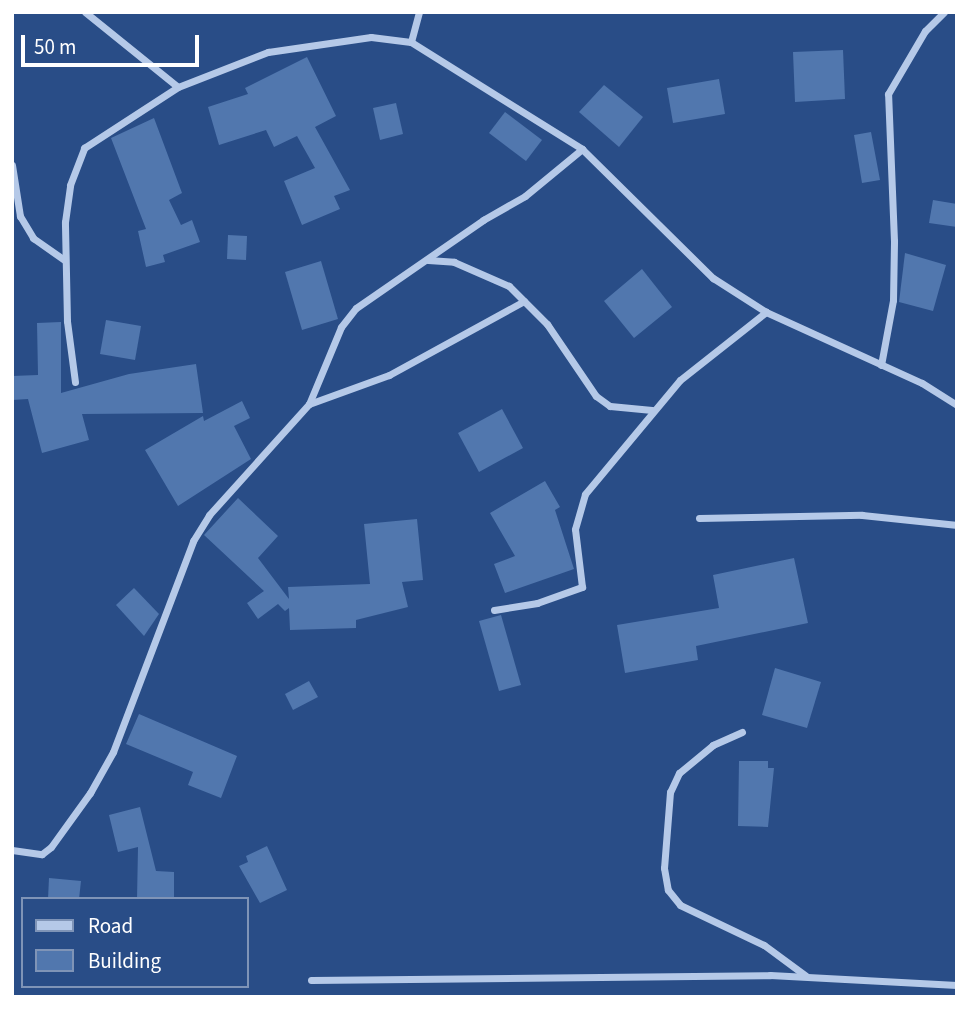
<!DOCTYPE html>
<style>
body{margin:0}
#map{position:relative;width:969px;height:1009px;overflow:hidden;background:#294d87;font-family:"Source Sans 3",sans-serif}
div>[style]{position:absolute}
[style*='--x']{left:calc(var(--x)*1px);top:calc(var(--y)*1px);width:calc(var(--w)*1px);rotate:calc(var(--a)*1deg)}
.building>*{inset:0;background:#5177ae}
.street>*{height:7px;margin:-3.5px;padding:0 3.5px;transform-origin:3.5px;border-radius:3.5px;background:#b5c9e8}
span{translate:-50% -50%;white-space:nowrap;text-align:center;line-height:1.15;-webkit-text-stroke:7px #294d87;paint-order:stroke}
.frame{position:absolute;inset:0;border:14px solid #fff;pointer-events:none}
.legend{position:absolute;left:21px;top:897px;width:228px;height:91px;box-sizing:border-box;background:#294d87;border:2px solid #7f94b7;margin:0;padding:9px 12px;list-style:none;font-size:21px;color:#fff}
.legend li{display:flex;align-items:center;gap:14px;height:35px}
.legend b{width:35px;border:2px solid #7f94b7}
.scale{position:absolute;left:21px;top:35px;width:178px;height:32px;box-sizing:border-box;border:4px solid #fff;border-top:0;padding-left:9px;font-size:21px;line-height:24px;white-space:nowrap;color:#fff;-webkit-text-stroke:5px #294d87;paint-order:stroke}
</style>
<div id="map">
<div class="building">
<div style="clip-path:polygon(843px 50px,845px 99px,795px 102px,793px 52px)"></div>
<div style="clip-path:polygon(307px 57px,336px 116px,315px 127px,350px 190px,334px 196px,340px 209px,302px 225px,284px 181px,315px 168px,297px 136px,274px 147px,266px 130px,219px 145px,208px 107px,248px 94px,245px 88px)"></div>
<div style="clip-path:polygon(719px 79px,725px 114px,673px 123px,667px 88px)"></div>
<div style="clip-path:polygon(604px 85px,643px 117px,619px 147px,579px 112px)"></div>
<div style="clip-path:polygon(396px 103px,403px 134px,380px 140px,373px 108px)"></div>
<div style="clip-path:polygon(505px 112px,542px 140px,526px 161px,489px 133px)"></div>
<div style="clip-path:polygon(154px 118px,182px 193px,169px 200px,181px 225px,192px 220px,200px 242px,163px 255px,165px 262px,146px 267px,138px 231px,146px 229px,111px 138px)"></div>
<div style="clip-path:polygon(871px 132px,880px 180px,862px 183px,854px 135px)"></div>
<div style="clip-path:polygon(933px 200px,957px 204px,957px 227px,929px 223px)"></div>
<div style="clip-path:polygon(228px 235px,247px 236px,246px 260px,227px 259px)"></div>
<div style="clip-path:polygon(905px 253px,946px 265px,933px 311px,899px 302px)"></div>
<div style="clip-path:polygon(321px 261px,338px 319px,302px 330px,285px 272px)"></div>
<div style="clip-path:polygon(642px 269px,672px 307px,634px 338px,604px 301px)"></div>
<div style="clip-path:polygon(106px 320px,141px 326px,135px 360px,100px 354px)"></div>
<div style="clip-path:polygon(61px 322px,61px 393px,129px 374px,196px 364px,203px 413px,82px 414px,89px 440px,42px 453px,28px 399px,12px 400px,12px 376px,38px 375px,37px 323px)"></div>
<div style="clip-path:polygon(242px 401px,250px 418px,234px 426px,251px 459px,178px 506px,145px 450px,203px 416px,204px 421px)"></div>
<div style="clip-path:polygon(502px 409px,523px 448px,479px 472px,458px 433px)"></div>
<div style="clip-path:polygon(545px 481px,560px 507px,555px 510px,574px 569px,505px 593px,494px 564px,515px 556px,490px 513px)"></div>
<div style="clip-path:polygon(238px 498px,278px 536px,258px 558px,289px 599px,288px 587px,370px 584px,364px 524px,417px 519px,423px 580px,402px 582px,408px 607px,356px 620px,356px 628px,290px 630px,289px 608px,285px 611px,278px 604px,258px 619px,247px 603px,264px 591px,204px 535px)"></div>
<div style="clip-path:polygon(794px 558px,808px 623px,696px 646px,698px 660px,625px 673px,617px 625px,719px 608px,713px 575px)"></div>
<div style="clip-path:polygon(134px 588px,159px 614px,144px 636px,116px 605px)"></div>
<div style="clip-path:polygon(501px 615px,521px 685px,499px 691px,479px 621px)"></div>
<div style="clip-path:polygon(775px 668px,821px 682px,807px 728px,762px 715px)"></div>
<div style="clip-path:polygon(309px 681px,318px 697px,293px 710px,285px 694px)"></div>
<div style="clip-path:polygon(139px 714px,237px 756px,221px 798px,188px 785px,193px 772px,126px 744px)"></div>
<div style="clip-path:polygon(739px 761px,768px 761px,768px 768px,774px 768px,768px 827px,738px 826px)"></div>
<div style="clip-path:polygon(140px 807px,156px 871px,174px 872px,174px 899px,137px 899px,138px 847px,118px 852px,109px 815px)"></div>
<div style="clip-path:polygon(267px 846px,287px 890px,260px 903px,239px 866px,248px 862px,246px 856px)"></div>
<div style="clip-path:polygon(49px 878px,81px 881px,79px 899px,48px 899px)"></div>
</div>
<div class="street">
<div style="--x:85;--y:12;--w:119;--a:38.9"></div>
<div style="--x:419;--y:12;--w:31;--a:105"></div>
<div style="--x:411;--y:42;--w:202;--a:32"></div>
<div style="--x:582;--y:149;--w:184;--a:44.6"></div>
<div style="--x:713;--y:278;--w:63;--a:32.7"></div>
<div style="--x:766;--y:312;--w:171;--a:24.5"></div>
<div style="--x:922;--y:383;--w:41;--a:32.2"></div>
<div style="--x:12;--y:165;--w:52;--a:81.1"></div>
<div style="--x:20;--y:216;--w:26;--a:59"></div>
<div style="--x:33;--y:238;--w:39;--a:35"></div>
<div style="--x:428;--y:260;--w:26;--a:4"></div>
<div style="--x:454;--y:262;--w:60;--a:23.6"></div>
<div style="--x:509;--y:286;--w:54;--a:45"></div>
<div style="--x:547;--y:324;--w:87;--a:55.8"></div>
<div style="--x:596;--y:396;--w:17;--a:36"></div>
<div style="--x:610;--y:406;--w:42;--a:5.4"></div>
<div style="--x:881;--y:365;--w:66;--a:-79.5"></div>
<div style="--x:893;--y:300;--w:59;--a:-89"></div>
<div style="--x:894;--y:241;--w:147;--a:-92.3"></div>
<div style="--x:888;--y:94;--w:73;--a:-59.6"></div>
<div style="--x:925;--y:31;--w:27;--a:-45"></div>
<div style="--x:75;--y:382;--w:62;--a:-97.5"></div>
<div style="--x:67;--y:321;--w:99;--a:-91.2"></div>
<div style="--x:65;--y:222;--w:37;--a:-82"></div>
<div style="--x:70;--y:185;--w:40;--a:-69"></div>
<div style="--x:84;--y:148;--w:112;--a:-33"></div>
<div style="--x:178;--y:87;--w:97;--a:-21.3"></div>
<div style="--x:268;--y:52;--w:104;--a:-8.3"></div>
<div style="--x:371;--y:37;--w:40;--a:7.1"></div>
<div style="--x:309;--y:404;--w:85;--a:-19.9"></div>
<div style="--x:389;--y:375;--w:154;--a:-28.7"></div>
<div style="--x:699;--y:518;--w:163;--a:-1.1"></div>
<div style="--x:862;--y:515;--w:96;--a:6"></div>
<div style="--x:494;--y:610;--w:44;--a:-9.2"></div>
<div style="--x:537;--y:603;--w:48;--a:-19.6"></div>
<div style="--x:582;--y:587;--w:58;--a:-96.9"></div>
<div style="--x:575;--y:529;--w:36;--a:-74"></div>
<div style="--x:585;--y:494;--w:148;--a:-50.2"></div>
<div style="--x:680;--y:380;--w:110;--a:-38.3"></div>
<div style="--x:742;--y:732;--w:32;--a:156"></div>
<div style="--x:713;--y:745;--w:44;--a:140.5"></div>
<div style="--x:679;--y:773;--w:21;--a:115"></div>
<div style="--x:670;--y:792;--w:76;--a:94.5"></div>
<div style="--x:664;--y:868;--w:22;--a:80"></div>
<div style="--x:668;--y:890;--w:19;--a:51"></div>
<div style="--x:680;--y:905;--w:93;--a:25.5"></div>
<div style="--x:764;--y:945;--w:52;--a:36.4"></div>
<div style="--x:12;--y:850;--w:30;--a:8"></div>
<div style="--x:42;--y:854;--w:11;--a:-38"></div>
<div style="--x:51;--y:847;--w:67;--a:-54.2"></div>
<div style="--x:90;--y:793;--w:47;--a:-60.7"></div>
<div style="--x:113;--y:752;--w:226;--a:-69.2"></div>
<div style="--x:193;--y:541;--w:31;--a:-58"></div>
<div style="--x:209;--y:515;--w:149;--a:-48"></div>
<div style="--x:309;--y:404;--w:83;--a:-67.4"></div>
<div style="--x:341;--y:327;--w:24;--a:-52"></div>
<div style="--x:356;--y:308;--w:155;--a:-34.7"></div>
<div style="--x:483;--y:220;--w:48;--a:-29.7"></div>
<div style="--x:525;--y:196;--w:74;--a:-39.5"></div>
<div style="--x:311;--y:980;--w:459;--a:-0.6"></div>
<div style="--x:770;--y:975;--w:187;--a:3.1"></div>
</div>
<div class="frame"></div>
<ul class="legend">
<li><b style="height:9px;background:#b5c9e8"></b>Road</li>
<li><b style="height:19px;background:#5177ae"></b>Building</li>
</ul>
<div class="scale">50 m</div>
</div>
